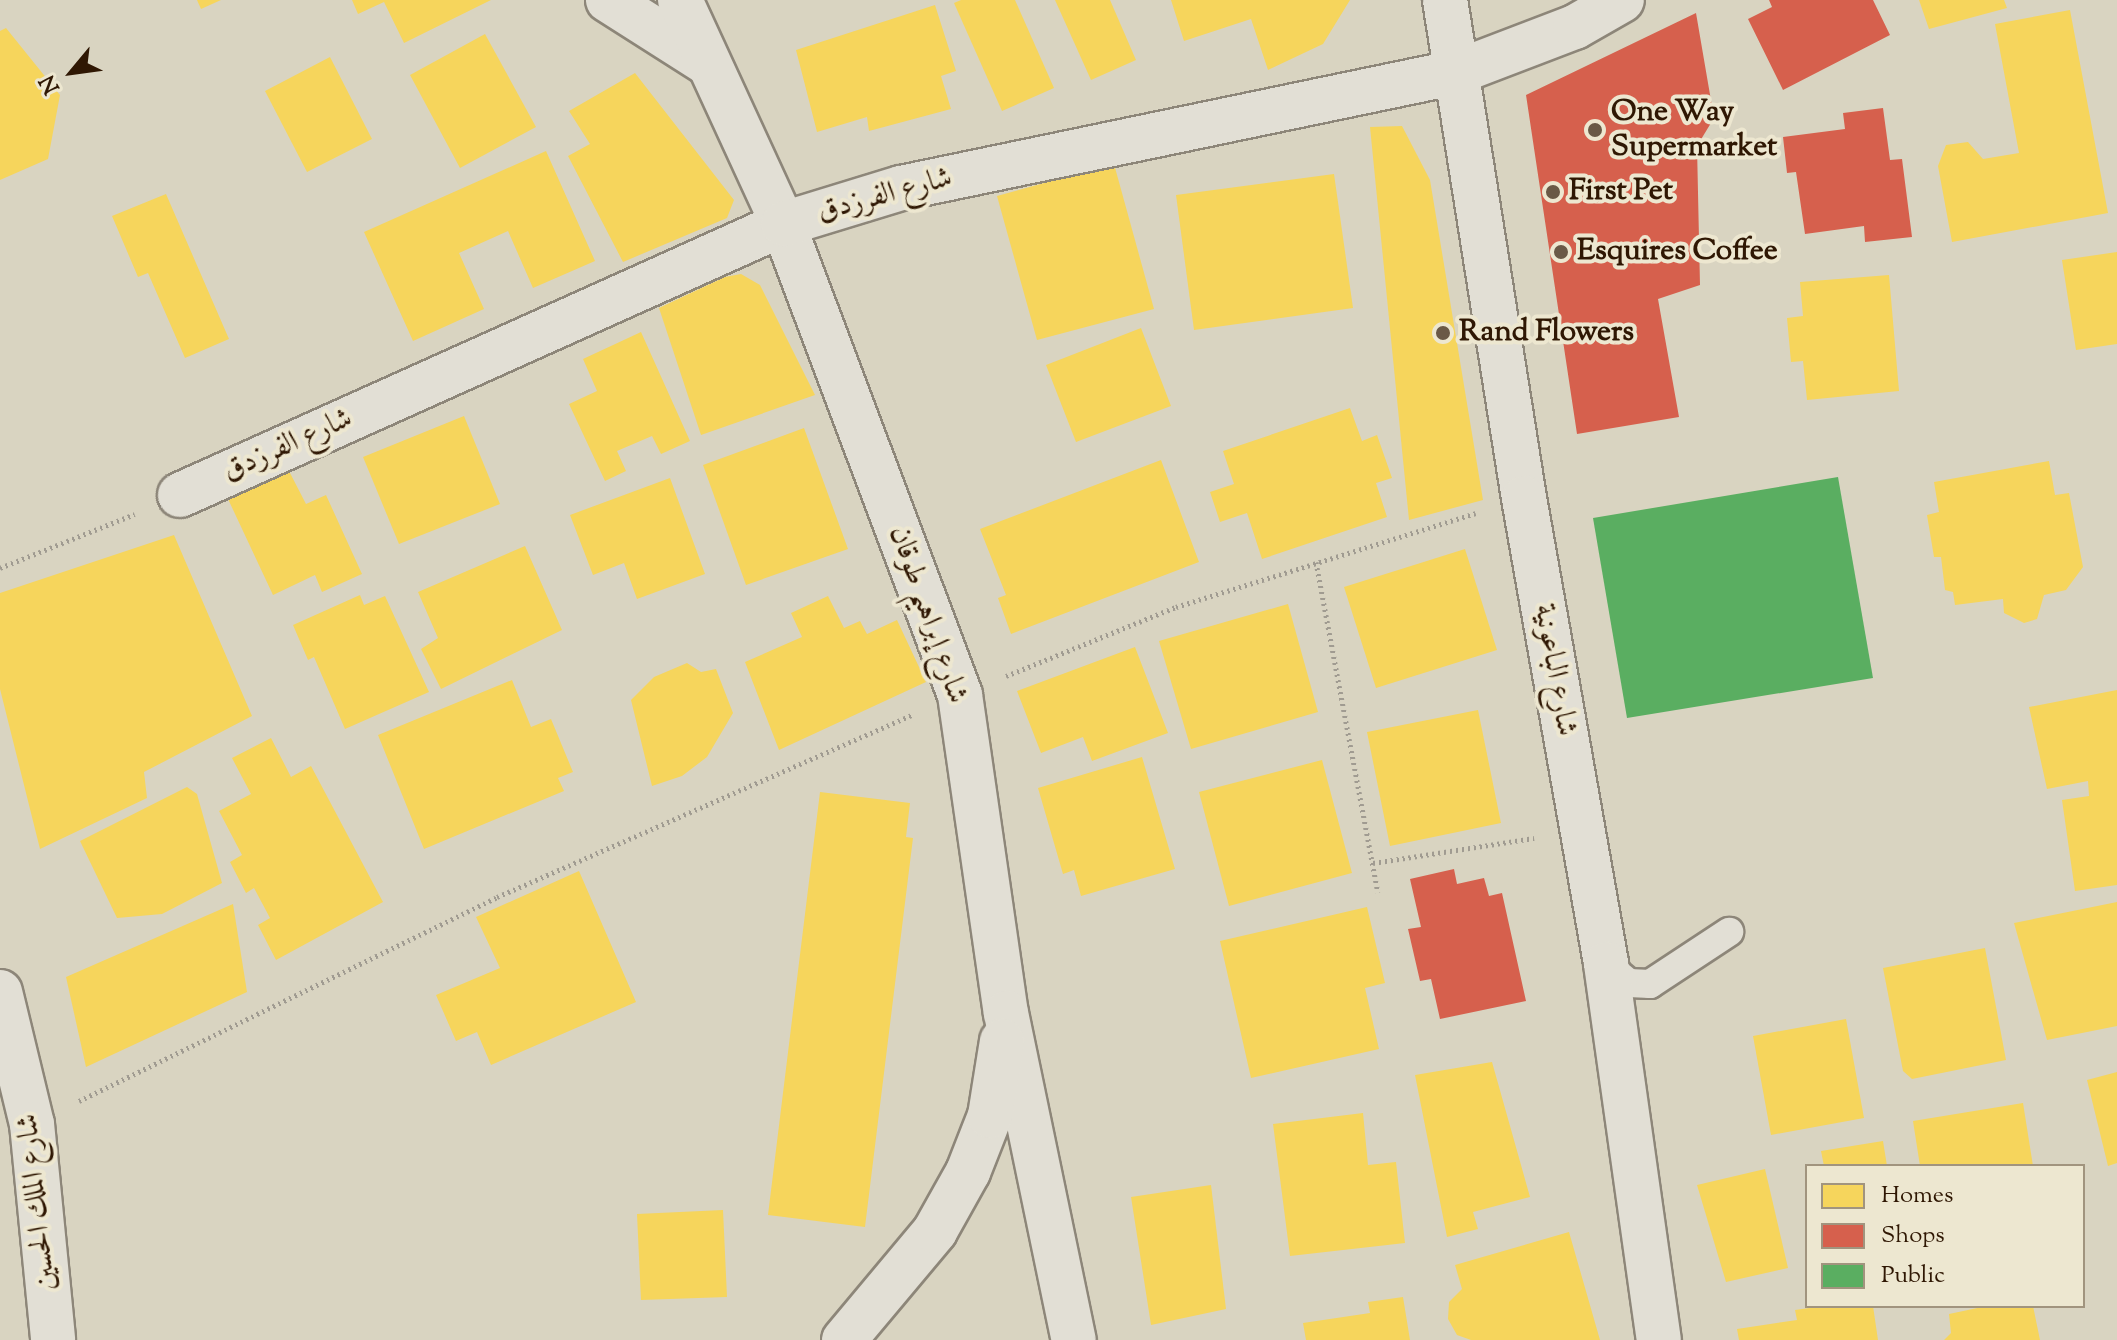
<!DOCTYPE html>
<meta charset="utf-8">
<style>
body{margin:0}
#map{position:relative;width:2117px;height:1340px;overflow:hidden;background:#d9d4c1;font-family:"Sorts Mill Goudy",Amiri,serif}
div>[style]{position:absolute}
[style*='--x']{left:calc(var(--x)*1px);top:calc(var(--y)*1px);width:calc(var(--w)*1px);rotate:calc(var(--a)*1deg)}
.homes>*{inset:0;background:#f6d55c}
.shops>*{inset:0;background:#d6604d}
.public>*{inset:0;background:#5aae61}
.path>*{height:5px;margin-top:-2.5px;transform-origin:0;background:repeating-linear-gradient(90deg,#a09b91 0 2px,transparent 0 6px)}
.roads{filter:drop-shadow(2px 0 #8d8679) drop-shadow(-2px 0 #8d8679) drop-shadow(0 2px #8d8679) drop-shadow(0 -2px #8d8679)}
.lane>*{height:28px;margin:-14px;padding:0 14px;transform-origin:14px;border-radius:14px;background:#e2dfd5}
.street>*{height:44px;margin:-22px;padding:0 22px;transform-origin:22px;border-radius:22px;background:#e2dfd5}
.secondary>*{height:44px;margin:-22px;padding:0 22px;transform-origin:22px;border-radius:22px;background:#e2dfd5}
.dots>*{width:22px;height:22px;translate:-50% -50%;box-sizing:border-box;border:4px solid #ede7d0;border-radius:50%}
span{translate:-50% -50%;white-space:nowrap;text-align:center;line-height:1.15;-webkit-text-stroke:8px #ede7d0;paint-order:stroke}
.poi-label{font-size:30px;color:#2f1703;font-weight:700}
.left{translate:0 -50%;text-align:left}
.street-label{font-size:30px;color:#2f1703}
.legend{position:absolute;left:1805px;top:1164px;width:280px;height:144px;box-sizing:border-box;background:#ede7d0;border:2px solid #a1947e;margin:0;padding:10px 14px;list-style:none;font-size:24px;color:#2f1703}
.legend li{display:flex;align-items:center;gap:16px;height:40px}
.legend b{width:40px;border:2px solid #a1947e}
.north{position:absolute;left:32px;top:32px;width:80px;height:80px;-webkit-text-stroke:6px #ede7d0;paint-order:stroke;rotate:241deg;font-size:22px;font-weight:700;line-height:32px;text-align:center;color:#2f1703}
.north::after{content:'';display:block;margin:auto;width:28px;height:36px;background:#2f1703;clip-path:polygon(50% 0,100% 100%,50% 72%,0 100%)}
</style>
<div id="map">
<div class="homes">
<div style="clip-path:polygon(197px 0,221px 0,201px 9px)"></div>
<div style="clip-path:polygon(352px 0,491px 0,404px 43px,384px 2px,358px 14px)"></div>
<div style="clip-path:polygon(961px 0,1015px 0,1054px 88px,1002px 111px,954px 3px)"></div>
<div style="clip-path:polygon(1055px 0,1110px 0,1136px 60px,1091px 80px)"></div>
<div style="clip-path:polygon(1171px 0,1350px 0,1323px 44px,1268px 70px,1251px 19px,1184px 41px)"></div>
<div style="clip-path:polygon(1919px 0,2004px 0,2007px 8px,1929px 29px)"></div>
<div style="clip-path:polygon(935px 5px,956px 71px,941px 76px,951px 109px,869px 131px,867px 117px,817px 132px,796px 50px)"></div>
<div style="clip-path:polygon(2070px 10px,2108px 213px,1952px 242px,1938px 166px,1946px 145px,1968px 142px,1983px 159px,2019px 153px,1995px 24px)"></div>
<div style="clip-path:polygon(6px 28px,60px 95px,48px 159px,0 180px,0 31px)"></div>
<div style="clip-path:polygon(485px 34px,536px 127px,460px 168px,410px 75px)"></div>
<div style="clip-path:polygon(330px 57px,372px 139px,307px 172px,265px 91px)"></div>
<div style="clip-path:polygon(635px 73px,734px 200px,727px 218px,623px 262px,568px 156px,590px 144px,569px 111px)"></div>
<div style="clip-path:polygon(1402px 126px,1430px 180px,1483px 500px,1409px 520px,1370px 127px)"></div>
<div style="clip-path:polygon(546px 151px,595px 261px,533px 288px,508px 231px,459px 253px,484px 309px,413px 341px,364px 232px)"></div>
<div style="clip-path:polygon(1114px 164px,1154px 309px,1037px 340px,997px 196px)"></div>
<div style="clip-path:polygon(1334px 174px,1353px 308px,1194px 330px,1176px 195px)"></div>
<div style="clip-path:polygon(166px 194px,229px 339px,185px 358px,148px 273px,138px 277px,112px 216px)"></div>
<div style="clip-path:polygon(2117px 252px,2117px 344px,2076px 350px,2062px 260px)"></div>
<div style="clip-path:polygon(741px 274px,760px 285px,815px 395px,701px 435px,659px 308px,725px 277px)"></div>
<div style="clip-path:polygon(1889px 275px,1899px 391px,1807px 400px,1803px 361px,1791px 362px,1787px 318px,1803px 316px,1800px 282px)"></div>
<div style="clip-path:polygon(1141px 328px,1171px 406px,1076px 442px,1046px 365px)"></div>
<div style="clip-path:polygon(641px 332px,690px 441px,661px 454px,652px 436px,617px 451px,626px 471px,605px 481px,569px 404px,597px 391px,583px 359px)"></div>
<div style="clip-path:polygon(1350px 408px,1362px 441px,1377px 435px,1392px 478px,1376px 483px,1387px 517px,1262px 559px,1247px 513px,1220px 522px,1210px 492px,1234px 484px,1223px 451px)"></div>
<div style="clip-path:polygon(464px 416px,500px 504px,399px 544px,363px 457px)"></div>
<div style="clip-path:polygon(804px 428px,848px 549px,746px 585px,703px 465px)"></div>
<div style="clip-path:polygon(1161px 460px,1199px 562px,1011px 634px,998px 598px,1006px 595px,980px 529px)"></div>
<div style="clip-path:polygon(2049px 461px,2055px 495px,2069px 493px,2083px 567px,2066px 590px,2044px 595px,2037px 619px,2024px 623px,2004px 613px,2003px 599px,1955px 605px,1953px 592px,1945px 590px,1941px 557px,1934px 557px,1927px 515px,1939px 512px,1934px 482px)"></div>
<div style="clip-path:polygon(289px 471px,306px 504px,326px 495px,362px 574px,322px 592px,315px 575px,273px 595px,228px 499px)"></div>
<div style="clip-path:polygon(670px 478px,705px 574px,637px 599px,624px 563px,593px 575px,570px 515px)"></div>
<div style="clip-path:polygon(174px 535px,252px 716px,144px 772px,147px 798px,40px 849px,0 689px,0 593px)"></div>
<div style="clip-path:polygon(525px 546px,562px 630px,441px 689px,421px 649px,438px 638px,418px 592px)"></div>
<div style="clip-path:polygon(1465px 549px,1497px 650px,1376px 688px,1344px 587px)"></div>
<div style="clip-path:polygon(360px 595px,364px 605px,385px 596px,429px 692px,345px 729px,314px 657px,308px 660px,293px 625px)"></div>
<div style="clip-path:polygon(828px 596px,844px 628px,860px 621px,867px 634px,897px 620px,926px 682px,779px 750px,745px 662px,802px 637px,791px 613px)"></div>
<div style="clip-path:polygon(1288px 604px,1318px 712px,1191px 749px,1159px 641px)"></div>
<div style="clip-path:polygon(1135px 647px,1168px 733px,1092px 761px,1083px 737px,1041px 753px,1017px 691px)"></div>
<div style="clip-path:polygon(687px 663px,701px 672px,716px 669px,733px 713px,707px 757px,682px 776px,652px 786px,631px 700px,654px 677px)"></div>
<div style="clip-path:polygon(512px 680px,531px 727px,551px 719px,573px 772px,558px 778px,564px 791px,424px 849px,378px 735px)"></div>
<div style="clip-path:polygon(2117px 690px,2117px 885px,2075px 891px,2062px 800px,2089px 796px,2088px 781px,2047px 789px,2029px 707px)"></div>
<div style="clip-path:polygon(1478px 710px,1501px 823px,1390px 846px,1367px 732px)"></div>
<div style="clip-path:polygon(271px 738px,291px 777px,311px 766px,383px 902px,276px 960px,258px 925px,270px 918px,254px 888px,246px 893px,230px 862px,242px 855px,219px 811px,251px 794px,232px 758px)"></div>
<div style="clip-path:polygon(1142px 757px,1175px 869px,1081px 896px,1074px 870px,1063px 874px,1038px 788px)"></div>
<div style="clip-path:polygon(1322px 760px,1352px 873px,1229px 906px,1199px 792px)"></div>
<div style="clip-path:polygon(187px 787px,197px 794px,222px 883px,162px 914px,117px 918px,80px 841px)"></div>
<div style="clip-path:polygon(820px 792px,910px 803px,906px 837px,913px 838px,865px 1227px,768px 1215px)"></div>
<div style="clip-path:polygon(579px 871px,636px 1002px,491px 1065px,477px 1032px,456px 1041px,436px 995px,500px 968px,476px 917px)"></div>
<div style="clip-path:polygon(2117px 902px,2117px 1026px,2047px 1040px,2014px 923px)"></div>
<div style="clip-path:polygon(233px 904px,247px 992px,86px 1067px,66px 977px)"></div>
<div style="clip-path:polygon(1367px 907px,1385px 983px,1365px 988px,1379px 1049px,1251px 1078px,1220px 941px)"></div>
<div style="clip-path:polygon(1985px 948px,2006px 1060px,1912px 1079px,1903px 1071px,1883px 968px)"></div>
<div style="clip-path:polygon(1846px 1019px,1864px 1118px,1771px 1135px,1753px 1036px)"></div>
<div style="clip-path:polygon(1492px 1062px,1530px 1197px,1473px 1212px,1478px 1229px,1447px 1237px,1415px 1075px)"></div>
<div style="clip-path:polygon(2117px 1072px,2117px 1163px,2108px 1166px,2087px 1080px)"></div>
<div style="clip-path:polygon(2023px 1103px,2033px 1166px,1920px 1166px,1913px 1121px)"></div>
<div style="clip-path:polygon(1363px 1113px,1368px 1165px,1396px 1162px,1405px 1243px,1290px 1256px,1273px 1124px)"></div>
<div style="clip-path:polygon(1883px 1141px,1887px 1166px,1824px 1166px,1821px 1151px)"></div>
<div style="clip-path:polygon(1765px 1169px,1788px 1268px,1726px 1282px,1697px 1185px)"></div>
<div style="clip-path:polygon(1211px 1185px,1226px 1309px,1151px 1325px,1131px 1197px)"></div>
<div style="clip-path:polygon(723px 1210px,727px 1297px,641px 1300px,637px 1214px)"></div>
<div style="clip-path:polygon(1569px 1232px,1600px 1340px,1471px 1340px,1457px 1335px,1448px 1319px,1449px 1302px,1462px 1289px,1455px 1265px)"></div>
<div style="clip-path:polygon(1403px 1297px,1410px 1340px,1306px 1340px,1303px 1323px,1370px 1313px,1368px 1302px)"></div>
<div style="clip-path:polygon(1824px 1306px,1873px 1306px,1878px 1340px,1739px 1340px,1737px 1329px,1797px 1320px,1795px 1310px)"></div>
<div style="clip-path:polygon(1987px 1306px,2033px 1306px,2040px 1340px,1944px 1340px,1951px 1333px,1949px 1314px)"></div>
</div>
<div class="shops">
<div style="clip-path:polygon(1769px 0,1873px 0,1890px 35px,1783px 90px,1748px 19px,1772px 7px)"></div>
<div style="clip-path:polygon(1696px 13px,1714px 118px,1697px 146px,1700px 285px,1658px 299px,1679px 417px,1577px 434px,1526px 95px)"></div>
<div style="clip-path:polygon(1883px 108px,1890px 160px,1902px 159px,1912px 237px,1865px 242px,1864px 226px,1805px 234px,1796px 172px,1787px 173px,1783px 137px,1845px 129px,1843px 113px)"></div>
<div style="clip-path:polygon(1454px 869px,1457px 884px,1484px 878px,1489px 896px,1502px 893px,1526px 1001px,1440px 1019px,1431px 979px,1420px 981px,1408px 929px,1421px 927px,1410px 879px)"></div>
</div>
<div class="public">
<div style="clip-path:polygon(1838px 477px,1873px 678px,1627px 718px,1593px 518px)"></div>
</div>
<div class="path">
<div style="--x:1316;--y:562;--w:336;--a:79.4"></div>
<div style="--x:0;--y:568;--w:145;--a:-21.8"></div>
<div style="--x:1006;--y:676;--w:183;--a:-22.1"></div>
<div style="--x:1176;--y:607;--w:314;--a:-17.4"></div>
<div style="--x:1373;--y:863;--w:163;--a:-8.8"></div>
<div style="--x:79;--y:1101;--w:465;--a:-26"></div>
<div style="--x:497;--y:897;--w:453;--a:-23.7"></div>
</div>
<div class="roads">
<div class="lane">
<div style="--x:1606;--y:964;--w:30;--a:40"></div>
<div style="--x:1629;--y:983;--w:21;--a:3"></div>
<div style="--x:1650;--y:984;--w:95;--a:-33.4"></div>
</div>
<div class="street">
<div style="--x:608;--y:0;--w:114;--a:32.4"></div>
<div style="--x:680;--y:0;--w:247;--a:65.3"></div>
<div style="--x:783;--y:224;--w:503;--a:69.4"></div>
<div style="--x:960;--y:695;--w:321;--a:81.8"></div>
<div style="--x:1006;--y:1013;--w:334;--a:78.3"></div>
<div style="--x:180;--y:495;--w:661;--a:-24.2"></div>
<div style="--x:783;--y:224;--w:123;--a:-17"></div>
<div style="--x:901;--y:188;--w:568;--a:-11.78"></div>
<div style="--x:1457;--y:72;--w:126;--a:-20.9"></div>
<div style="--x:1575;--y:27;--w:54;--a:-29.9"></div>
<div style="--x:844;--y:1340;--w:142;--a:-50.1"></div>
<div style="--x:935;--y:1231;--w:68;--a:-60.8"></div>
<div style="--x:968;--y:1172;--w:60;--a:-68.6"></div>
<div style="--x:990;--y:1116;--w:76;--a:-80.9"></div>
</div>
<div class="secondary">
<div style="--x:1445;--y:0;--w:504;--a:80.99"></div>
<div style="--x:1524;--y:498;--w:473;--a:80"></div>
<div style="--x:1606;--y:964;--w:380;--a:82"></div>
<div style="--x:0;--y:992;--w:136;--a:76.4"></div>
<div style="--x:32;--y:1124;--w:217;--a:84.4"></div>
</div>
</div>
<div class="dots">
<div style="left:1595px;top:130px;background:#6a5946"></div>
<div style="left:1553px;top:192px;background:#6a5946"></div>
<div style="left:1561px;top:252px;background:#6a5946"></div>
<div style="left:1443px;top:333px;background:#6a5946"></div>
</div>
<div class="poi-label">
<span class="left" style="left:1611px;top:130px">One Way<br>Supermarket</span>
<span class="left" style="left:1569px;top:192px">First Pet</span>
<span class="left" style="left:1577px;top:252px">Esquires Coffee</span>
<span class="left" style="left:1459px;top:333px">Rand Flowers</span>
</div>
<div class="street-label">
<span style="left:885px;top:196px;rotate:-15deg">شارع الفرزدق</span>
<span style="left:288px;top:446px;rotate:-24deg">شارع الفرزدق</span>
<span style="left:927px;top:615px;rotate:71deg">شارع إبراهيم طوقان</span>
<span style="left:1554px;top:670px;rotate:80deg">شارع الباعونية</span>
<span style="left:38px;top:1202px;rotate:-96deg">شارع الملك الحسين</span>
</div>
<ul class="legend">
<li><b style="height:22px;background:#f6d55c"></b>Homes</li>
<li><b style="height:22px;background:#d6604d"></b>Shops</li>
<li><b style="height:22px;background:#5aae61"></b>Public</li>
</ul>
<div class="north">N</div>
</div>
